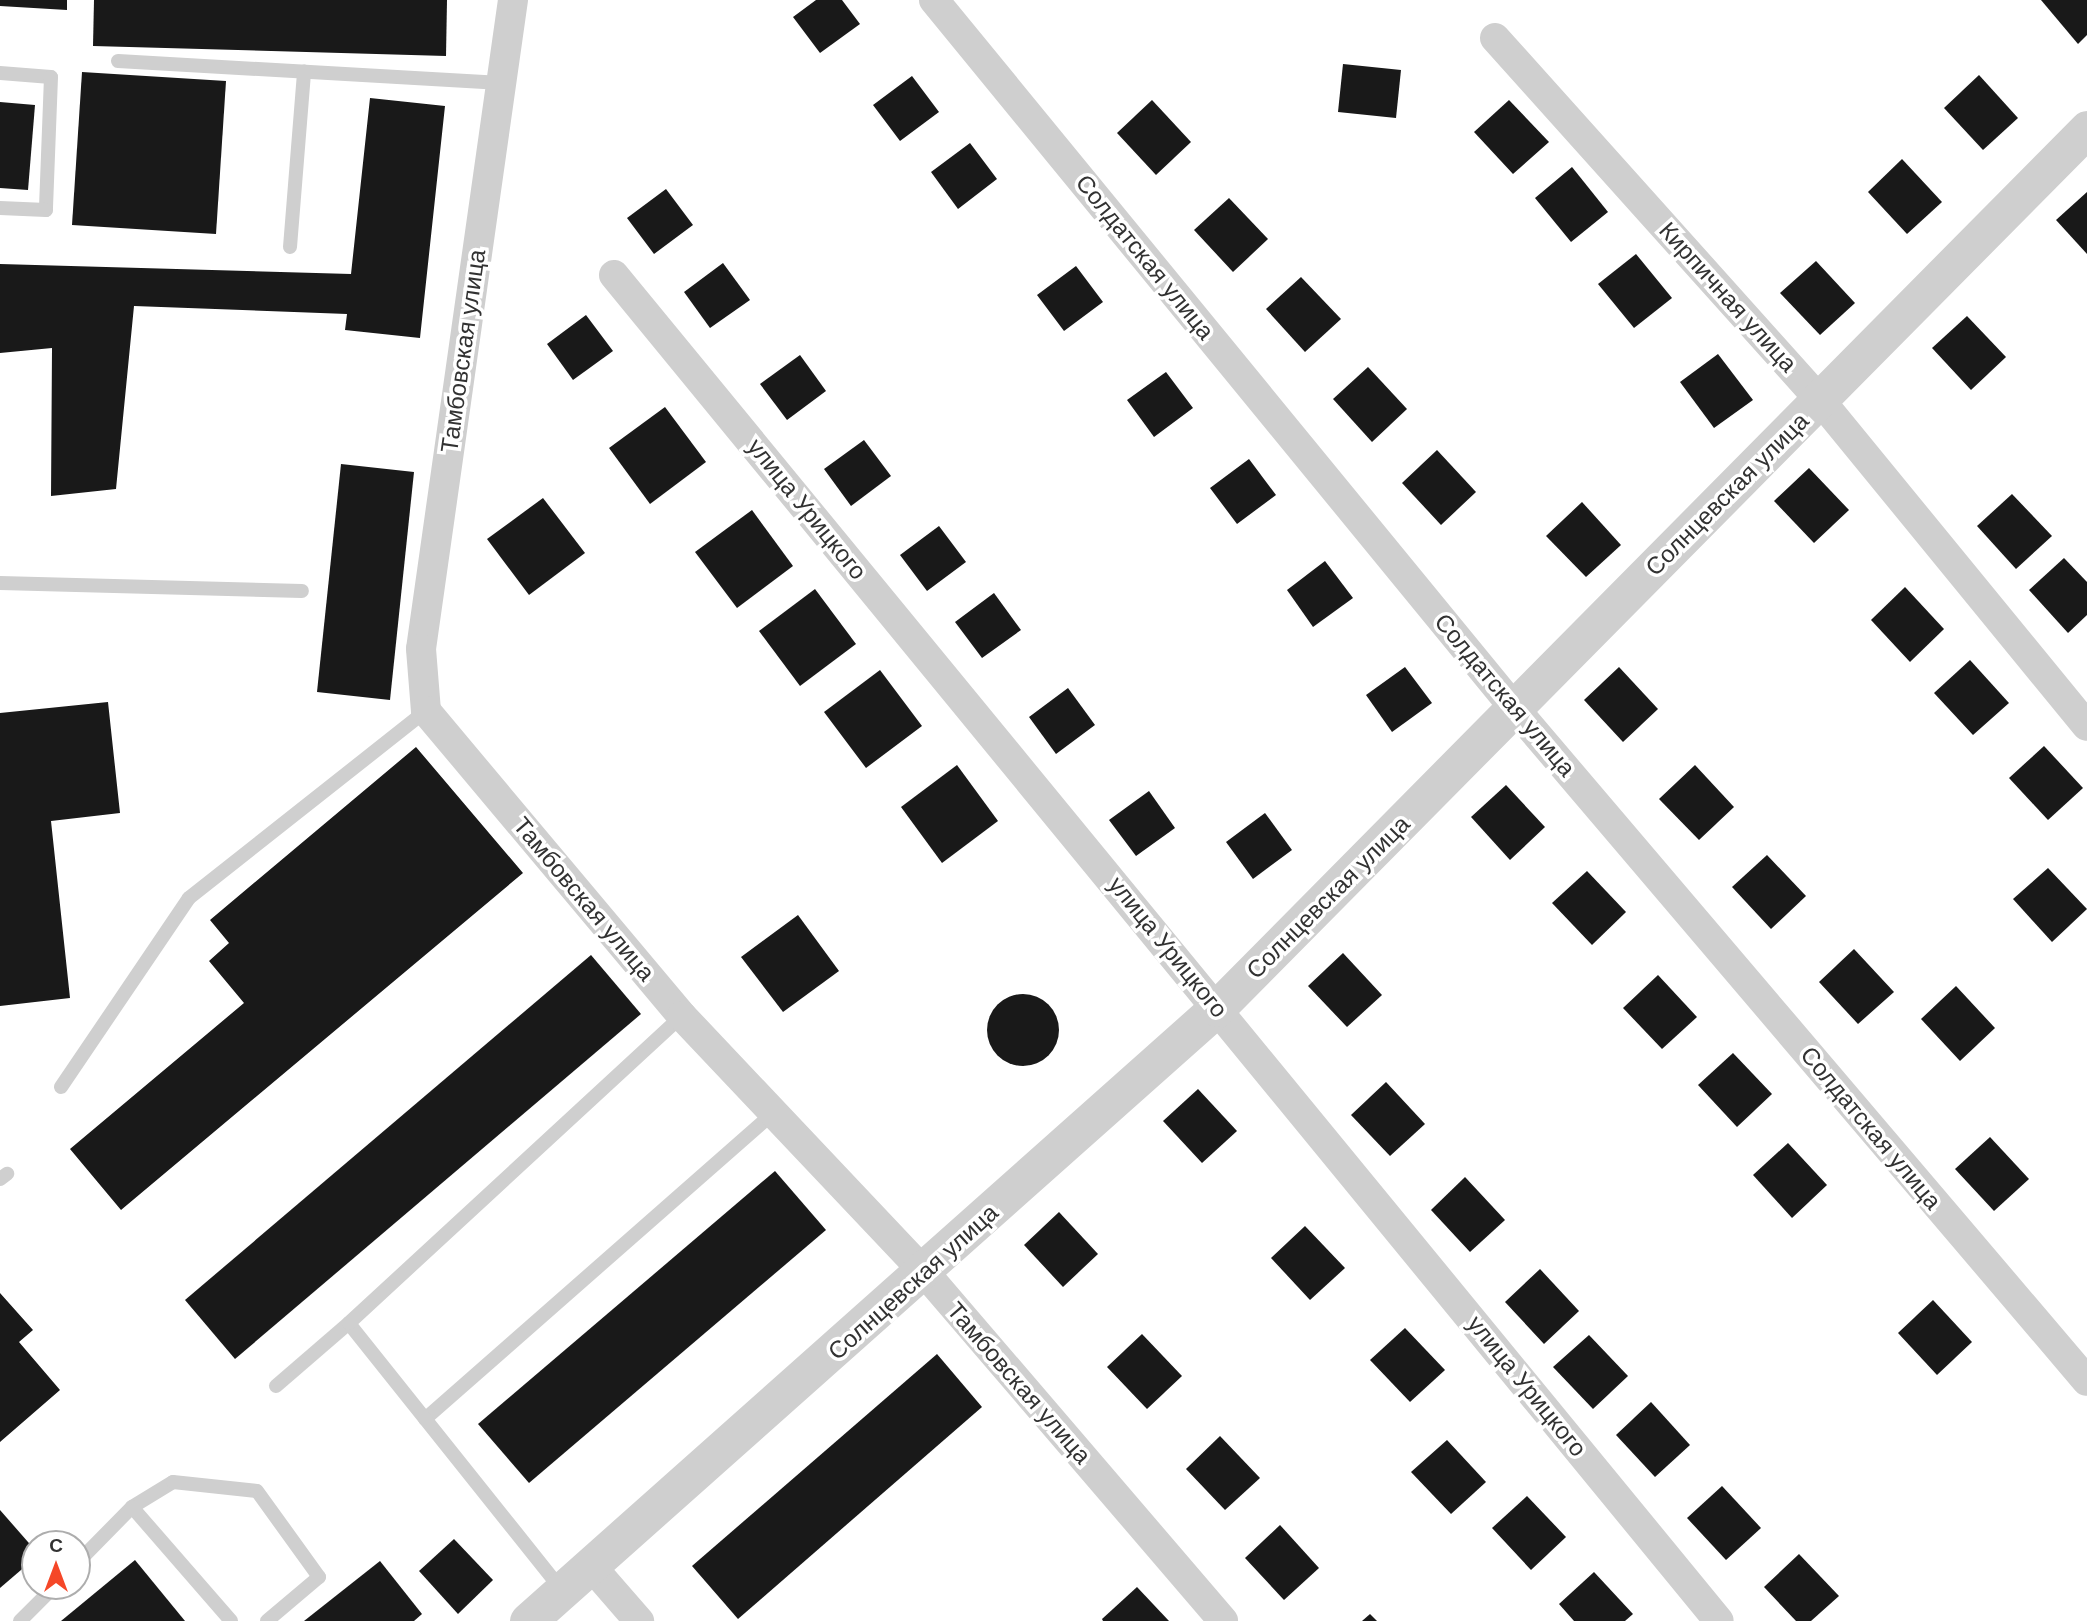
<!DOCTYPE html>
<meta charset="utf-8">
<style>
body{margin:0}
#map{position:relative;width:2087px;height:1621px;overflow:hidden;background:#fff;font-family:Arial,sans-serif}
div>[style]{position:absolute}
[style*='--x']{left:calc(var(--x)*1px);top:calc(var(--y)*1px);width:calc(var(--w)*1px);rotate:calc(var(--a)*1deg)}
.building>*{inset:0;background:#191919}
.round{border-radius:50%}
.service>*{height:14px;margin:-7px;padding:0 7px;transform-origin:7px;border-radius:7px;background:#cfcfcf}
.minor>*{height:30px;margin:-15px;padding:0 15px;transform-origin:15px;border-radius:15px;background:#cfcfcf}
.tertiary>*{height:37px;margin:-18.5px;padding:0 18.5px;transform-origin:18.5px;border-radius:18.5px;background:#cfcfcf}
span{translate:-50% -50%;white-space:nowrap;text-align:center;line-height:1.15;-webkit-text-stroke:7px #fff;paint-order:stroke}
.street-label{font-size:24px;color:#323232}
.north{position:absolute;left:21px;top:1530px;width:70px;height:70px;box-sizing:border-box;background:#fff;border:2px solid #adadad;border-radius:50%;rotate:0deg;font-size:19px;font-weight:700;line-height:28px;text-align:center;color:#323232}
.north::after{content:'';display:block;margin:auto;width:24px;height:32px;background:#f54728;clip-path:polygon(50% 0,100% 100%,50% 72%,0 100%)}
</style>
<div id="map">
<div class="building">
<div style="clip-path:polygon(0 0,67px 0,67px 10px,0 6px)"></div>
<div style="clip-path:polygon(94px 0,447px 0,446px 56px,93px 46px)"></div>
<div style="clip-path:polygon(816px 0,842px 0,860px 24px,820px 53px,793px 17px)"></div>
<div style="clip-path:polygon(2041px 0,2087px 0,2087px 35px,2078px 44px)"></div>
<div style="clip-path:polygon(1343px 64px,1401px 70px,1396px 118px,1338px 112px)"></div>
<div style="clip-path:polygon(82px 72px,226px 81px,216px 234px,72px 225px)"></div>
<div style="clip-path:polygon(1979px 75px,2018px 118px,1983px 150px,1944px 108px)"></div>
<div style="clip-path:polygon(912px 76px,939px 112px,900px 141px,873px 105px)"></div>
<div style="clip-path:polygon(370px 98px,445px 106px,420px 338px,345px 330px,347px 314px,134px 306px,116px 489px,51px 496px,52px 348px,0 353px,0 264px,351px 274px)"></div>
<div style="clip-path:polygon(1152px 100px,1191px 142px,1156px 175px,1117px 133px)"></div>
<div style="clip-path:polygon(1509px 100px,1549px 142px,1513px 174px,1474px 132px)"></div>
<div style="clip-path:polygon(0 102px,35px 105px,28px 190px,0 188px)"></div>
<div style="clip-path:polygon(970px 143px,997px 179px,958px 209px,931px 172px)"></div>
<div style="clip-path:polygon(1902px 159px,1942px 202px,1907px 234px,1868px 192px)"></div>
<div style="clip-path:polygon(1572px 167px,1608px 212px,1571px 242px,1535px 198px)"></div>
<div style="clip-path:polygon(666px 189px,693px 225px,654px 254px,627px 218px)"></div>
<div style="clip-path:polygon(2087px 192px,2087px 254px,2056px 220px)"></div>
<div style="clip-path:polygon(1229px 198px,1268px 239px,1233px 272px,1194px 230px)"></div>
<div style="clip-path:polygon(1636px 254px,1672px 298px,1634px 328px,1598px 284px)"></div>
<div style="clip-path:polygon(1816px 261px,1855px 303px,1820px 335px,1780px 293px)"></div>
<div style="clip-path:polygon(723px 263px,750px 300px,710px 328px,684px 292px)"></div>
<div style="clip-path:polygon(1076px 266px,1103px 302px,1064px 331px,1037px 295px)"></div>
<div style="clip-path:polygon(1301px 277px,1341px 319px,1305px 352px,1266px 309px)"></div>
<div style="clip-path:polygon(586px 315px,613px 351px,573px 380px,547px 344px)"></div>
<div style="clip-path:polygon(1967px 316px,2006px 357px,1971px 390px,1932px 348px)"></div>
<div style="clip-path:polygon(1718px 354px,1753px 400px,1714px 428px,1680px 382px)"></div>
<div style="clip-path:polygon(800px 355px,826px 391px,787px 420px,760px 384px)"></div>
<div style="clip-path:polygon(1368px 367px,1407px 409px,1372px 442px,1333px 399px)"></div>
<div style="clip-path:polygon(1166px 372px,1193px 408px,1154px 437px,1127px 400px)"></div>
<div style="clip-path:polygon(665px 407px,706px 462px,650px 504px,609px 448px)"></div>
<div style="clip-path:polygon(864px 440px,891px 476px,851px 506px,824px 469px)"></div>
<div style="clip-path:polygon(1437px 450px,1476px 492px,1441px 525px,1402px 483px)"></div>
<div style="clip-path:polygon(1249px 459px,1276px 495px,1237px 524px,1210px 488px)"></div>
<div style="clip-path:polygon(341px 464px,414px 472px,390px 700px,317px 692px)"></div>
<div style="clip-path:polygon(1809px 468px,1849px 510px,1814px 543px,1774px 501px)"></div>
<div style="clip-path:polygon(2012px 494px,2052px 536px,2016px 569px,1977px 526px)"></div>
<div style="clip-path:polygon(543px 498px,585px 553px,529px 595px,487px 539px)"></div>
<div style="clip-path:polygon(1582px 502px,1621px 545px,1586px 577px,1546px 536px)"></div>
<div style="clip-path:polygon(752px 510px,793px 566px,737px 608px,695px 552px)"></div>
<div style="clip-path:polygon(939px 526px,966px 562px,927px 591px,900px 555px)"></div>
<div style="clip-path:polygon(2064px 558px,2087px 582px,2087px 615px,2068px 633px,2029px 590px)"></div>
<div style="clip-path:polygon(1325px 561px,1353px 598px,1313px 627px,1287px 590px)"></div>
<div style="clip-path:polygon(1905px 587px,1944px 629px,1910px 662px,1871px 620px)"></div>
<div style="clip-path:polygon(815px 589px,856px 644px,800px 686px,759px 631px)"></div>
<div style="clip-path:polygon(994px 593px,1021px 630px,982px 658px,955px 622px)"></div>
<div style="clip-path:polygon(1970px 660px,2009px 703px,1973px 735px,1934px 693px)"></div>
<div style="clip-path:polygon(1405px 667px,1432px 703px,1392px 732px,1366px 695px)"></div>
<div style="clip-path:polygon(1619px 667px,1658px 709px,1623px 742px,1584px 700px)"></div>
<div style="clip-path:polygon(880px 670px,922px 726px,866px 768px,824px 712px)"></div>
<div style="clip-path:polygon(1068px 688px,1095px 725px,1056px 754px,1029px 717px)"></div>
<div style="clip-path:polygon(108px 702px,120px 813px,51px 821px,70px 998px,0 1006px,0 713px)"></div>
<div style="clip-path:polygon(2044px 746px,2083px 788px,2048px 820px,2009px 778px)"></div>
<div style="clip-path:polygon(416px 747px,523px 873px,121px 1210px,70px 1149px,244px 1003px,209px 961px,229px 943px,210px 920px)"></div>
<div style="clip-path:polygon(957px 765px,998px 821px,942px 863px,901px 807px)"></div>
<div style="clip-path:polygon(1695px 765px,1734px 807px,1699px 840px,1659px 799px)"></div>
<div style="clip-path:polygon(1506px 785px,1545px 827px,1510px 860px,1471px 817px)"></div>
<div style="clip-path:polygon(1149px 791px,1175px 828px,1136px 856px,1109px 820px)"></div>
<div style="clip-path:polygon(1265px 813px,1292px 850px,1253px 879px,1226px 842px)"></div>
<div style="clip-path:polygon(1767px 855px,1806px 896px,1771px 929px,1732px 887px)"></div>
<div style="clip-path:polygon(2048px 868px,2087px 909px,2052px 942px,2013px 899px)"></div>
<div style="clip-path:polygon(1587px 871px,1626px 912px,1592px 945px,1552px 903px)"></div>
<div style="clip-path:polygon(798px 915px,839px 971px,783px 1012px,741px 957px)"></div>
<div style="clip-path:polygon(1854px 949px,1894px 992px,1858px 1024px,1819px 982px)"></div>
<div style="clip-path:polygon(1343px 953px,1382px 995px,1347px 1027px,1308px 986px)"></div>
<div style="clip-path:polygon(591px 955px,641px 1014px,235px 1359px,185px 1300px)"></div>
<div style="clip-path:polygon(1658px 975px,1697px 1017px,1662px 1049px,1623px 1008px)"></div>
<div style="clip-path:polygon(1956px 986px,1995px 1028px,1960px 1061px,1921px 1019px)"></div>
<div class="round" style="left:987px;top:994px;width:72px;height:72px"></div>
<div style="clip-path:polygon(1733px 1053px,1772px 1094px,1737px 1127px,1698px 1085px)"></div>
<div style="clip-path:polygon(1386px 1082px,1425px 1124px,1390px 1156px,1351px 1115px)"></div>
<div style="clip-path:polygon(1198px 1089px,1237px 1131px,1202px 1163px,1163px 1121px)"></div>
<div style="clip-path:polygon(1990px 1137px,2029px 1179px,1994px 1211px,1955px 1169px)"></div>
<div style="clip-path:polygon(1788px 1143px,1827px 1185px,1792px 1218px,1753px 1175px)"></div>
<div style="clip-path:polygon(775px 1171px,826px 1230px,529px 1483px,478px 1424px)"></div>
<div style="clip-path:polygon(1465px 1177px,1505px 1220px,1470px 1252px,1431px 1210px)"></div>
<div style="clip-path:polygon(1059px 1212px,1098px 1254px,1063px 1287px,1024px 1245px)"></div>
<div style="clip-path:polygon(1305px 1226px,1345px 1268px,1310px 1300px,1271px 1258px)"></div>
<div style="clip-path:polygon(1540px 1269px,1579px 1311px,1544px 1344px,1505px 1302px)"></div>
<div style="clip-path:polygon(0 1293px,33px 1330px,19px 1342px,60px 1390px,0 1442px)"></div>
<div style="clip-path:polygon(1933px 1300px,1972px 1342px,1937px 1375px,1898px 1333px)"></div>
<div style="clip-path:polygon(1405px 1328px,1445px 1370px,1410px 1402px,1370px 1360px)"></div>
<div style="clip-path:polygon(1142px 1334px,1182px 1376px,1147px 1409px,1107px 1367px)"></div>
<div style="clip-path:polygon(1589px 1335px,1628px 1376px,1593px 1409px,1553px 1367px)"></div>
<div style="clip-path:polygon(937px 1354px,982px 1407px,738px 1619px,692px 1566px)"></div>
<div style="clip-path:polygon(1651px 1402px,1690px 1445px,1655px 1477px,1616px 1435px)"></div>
<div style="clip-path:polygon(1220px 1436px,1260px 1478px,1225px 1510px,1186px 1469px)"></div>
<div style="clip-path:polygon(1447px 1440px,1486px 1482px,1451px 1514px,1411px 1472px)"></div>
<div style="clip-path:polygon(1722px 1486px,1761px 1528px,1726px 1560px,1687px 1518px)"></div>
<div style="clip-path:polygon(1527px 1496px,1566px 1537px,1531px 1570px,1492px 1528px)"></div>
<div style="clip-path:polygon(0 1510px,35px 1550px,35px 1558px,0 1588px)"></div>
<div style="clip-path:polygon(1280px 1525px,1319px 1568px,1284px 1600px,1245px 1558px)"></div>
<div style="clip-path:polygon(454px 1539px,493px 1580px,458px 1614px,419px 1571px)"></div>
<div style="clip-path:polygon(1799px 1554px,1839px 1596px,1811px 1621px,1796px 1621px,1764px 1587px)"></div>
<div style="clip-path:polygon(135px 1560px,185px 1621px,61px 1621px)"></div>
<div style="clip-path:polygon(380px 1561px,422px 1614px,414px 1621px,304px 1621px)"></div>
<div style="clip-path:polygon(1594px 1572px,1633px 1614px,1625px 1621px,1574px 1621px,1559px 1604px)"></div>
<div style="clip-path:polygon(1137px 1587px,1169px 1621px,1103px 1621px,1102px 1619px)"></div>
<div style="clip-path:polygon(1370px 1614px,1377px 1621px,1362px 1621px)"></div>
</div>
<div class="service">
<div style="--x:118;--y:61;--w:384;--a:3.3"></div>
<div style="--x:0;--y:73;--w:51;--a:4.5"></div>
<div style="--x:51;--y:77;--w:133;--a:92.2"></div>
<div style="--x:46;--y:210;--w:46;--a:-177.5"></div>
<div style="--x:290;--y:247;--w:176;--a:-85.4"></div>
<div style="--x:0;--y:583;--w:302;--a:1.5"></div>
<div style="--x:61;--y:1087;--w:228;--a:-55.9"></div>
<div style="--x:189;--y:898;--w:302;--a:-38.3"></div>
<div style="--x:0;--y:1179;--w:9;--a:-36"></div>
<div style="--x:276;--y:1386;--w:96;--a:-40.8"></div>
<div style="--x:425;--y:1419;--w:466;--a:-41.3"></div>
<div style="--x:132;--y:1507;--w:48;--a:-31.4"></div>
<div style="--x:173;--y:1482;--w:84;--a:6.1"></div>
<div style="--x:257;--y:1491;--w:106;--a:54.2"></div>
<div style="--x:319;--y:1577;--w:68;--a:139.8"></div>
<div style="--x:77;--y:1563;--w:78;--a:-45.5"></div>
<div style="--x:132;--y:1507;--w:151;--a:49"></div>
<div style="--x:561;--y:1589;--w:340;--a:-128.6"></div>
<div style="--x:349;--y:1323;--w:453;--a:-42.7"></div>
<div style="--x:20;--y:1621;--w:49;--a:-45"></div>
</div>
<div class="minor">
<div style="--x:513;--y:0;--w:655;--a:98.07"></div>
<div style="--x:421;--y:649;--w:62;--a:85.4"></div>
<div style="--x:426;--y:711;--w:398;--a:50"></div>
<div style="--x:682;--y:1016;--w:354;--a:46.6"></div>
<div style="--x:925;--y:1273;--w:458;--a:49.4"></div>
<div style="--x:934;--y:0;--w:917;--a:50.67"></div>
<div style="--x:1515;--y:709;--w:882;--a:49.6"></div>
<div style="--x:1495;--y:38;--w:486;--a:48.1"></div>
<div style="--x:1820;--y:400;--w:421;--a:50.7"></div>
<div style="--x:614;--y:275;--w:1741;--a:50.62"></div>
<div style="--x:592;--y:1567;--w:72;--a:49"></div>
</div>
<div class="tertiary">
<div style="--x:528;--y:1621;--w:922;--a:-41.66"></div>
<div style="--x:1217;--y:1008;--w:1237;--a:-45.29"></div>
</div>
<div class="street-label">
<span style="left:1145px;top:257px;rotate:51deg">Солдатская улица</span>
<span style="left:1728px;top:297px;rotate:48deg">Кирпичная улица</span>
<span style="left:463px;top:351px;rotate:-82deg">Тамбовская улица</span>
<span style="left:1727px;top:494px;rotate:-45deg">Солнцевская улица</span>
<span style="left:807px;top:509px;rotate:51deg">улица Урицкого</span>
<span style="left:1505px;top:695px;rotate:50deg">Солдатская улица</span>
<span style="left:1328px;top:897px;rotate:-45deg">Солнцевская улица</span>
<span style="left:584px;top:899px;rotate:50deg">Тамбовская улица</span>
<span style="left:1168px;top:947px;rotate:51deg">улица Урицкого</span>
<span style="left:1871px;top:1128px;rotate:50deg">Солдатская улица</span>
<span style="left:913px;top:1282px;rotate:-42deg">Солнцевская улица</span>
<span style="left:1019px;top:1383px;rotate:49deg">Тамбовская улица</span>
<span style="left:1527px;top:1386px;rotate:51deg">улица Урицкого</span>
</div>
<div class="north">С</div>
</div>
